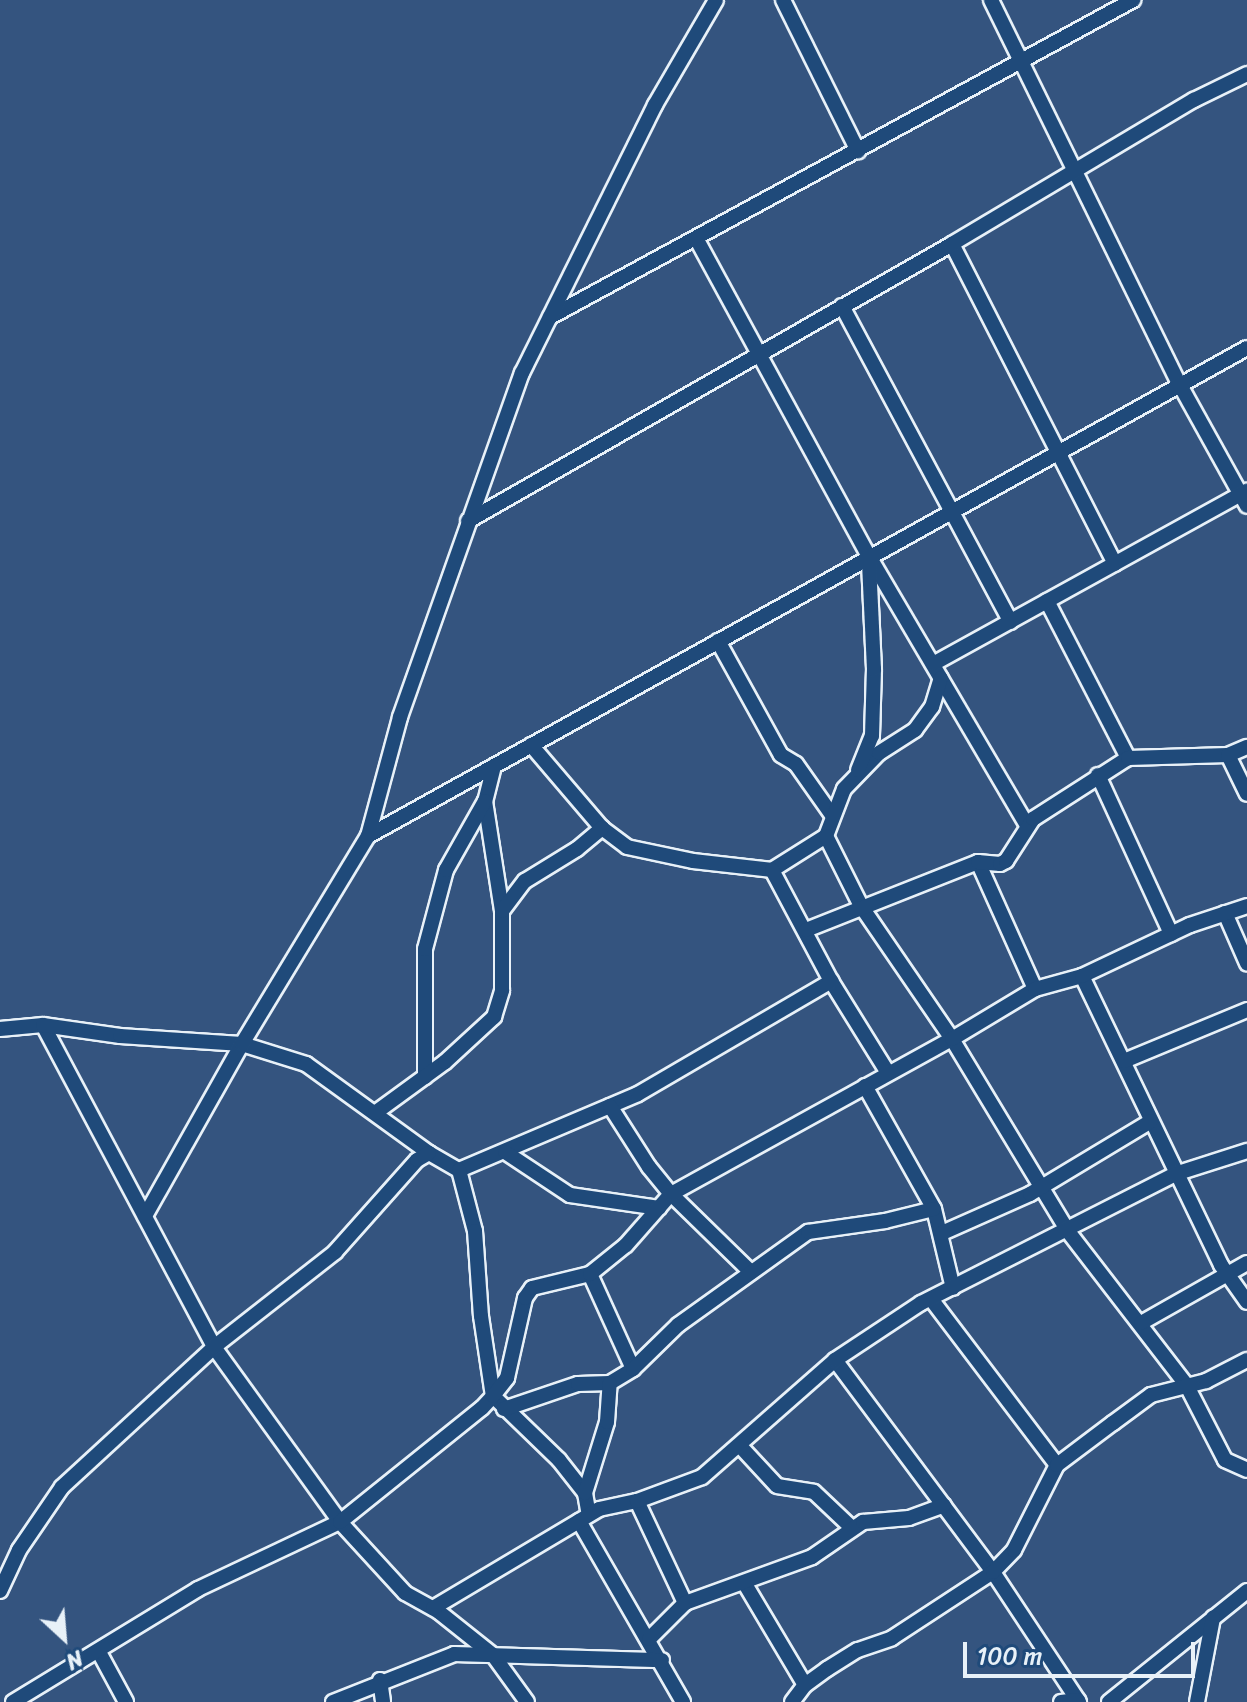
<!DOCTYPE html>
<style>
body{margin:0}
#map{position:relative;width:1247px;height:1702px;overflow:hidden;background:#34547f;font-family:Sriracha,sans-serif}
div>[style]{position:absolute}
[style*='--x']{left:calc(var(--x)*1px);top:calc(var(--y)*1px);width:calc(var(--w)*1px);rotate:calc(var(--a)*1deg)}
.roads{filter:drop-shadow(2px 0 #e8f1f8) drop-shadow(-2px 0 #e8f1f8) drop-shadow(0 2px #e8f1f8) drop-shadow(0 -2px #e8f1f8)}
.minor>*{height:14px;margin:-7px;padding:0 7px;transform-origin:7px;border-radius:7px;background:#1f4a7a}
span{translate:-50% -50%;white-space:nowrap;text-align:center;line-height:1.15;-webkit-text-stroke:6px #1f4a7a;paint-order:stroke}
.north{position:absolute;left:24px;top:1598px;width:80px;height:80px;-webkit-text-stroke:6px #1f4a7a;paint-order:stroke;rotate:154deg;font-size:22px;font-weight:700;line-height:32px;text-align:center;color:#e8f1f8}
.north::after{content:'';display:block;margin:auto;width:28px;height:36px;background:#e8f1f8;clip-path:polygon(50% 0,100% 100%,50% 72%,0 100%)}
.scale{position:absolute;left:963px;top:1642px;width:232px;height:36px;box-sizing:border-box;border:4px solid #e8f1f8;border-top:0;padding-left:10px;font-size:24px;line-height:28px;white-space:nowrap;color:#e8f1f8;-webkit-text-stroke:6px #1f4a7a;paint-order:stroke}
</style>
<div id="map">
<div class="roads">
<div class="minor">
<div style="--x:783;--y:0;--w:169;--a:63.6"></div>
<div style="--x:991;--y:0;--w:429;--a:63.9"></div>
<div style="--x:1180;--y:385;--w:138;--a:61"></div>
<div style="--x:696;--y:238;--w:362;--a:61.5"></div>
<div style="--x:869;--y:556;--w:312;--a:59.6"></div>
<div style="--x:952;--y:244;--w:359;--a:63"></div>
<div style="--x:842;--y:306;--w:358;--a:61.9"></div>
<div style="--x:550;--y:317;--w:664;--a:-28.53"></div>
<div style="--x:468;--y:521;--w:558;--a:-29.78"></div>
<div style="--x:952;--y:244;--w:282;--a:-30.8"></div>
<div style="--x:1194;--y:100;--w:59;--a:-26.1"></div>
<div style="--x:1047;--y:601;--w:177;--a:62.7"></div>
<div style="--x:718;--y:641;--w:130;--a:61.1"></div>
<div style="--x:781;--y:755;--w:17;--a:31"></div>
<div style="--x:796;--y:764;--w:62;--a:54.8"></div>
<div style="--x:933;--y:664;--w:359;--a:-28.9"></div>
<div style="--x:531;--y:745;--w:109;--a:49.5"></div>
<div style="--x:602;--y:828;--w:31;--a:37"></div>
<div style="--x:627;--y:847;--w:67;--a:12"></div>
<div style="--x:693;--y:861;--w:80;--a:6.5"></div>
<div style="--x:772;--y:870;--w:64;--a:-32.2"></div>
<div style="--x:826;--y:836;--w:50;--a:-69"></div>
<div style="--x:844;--y:789;--w:50;--a:-45.8"></div>
<div style="--x:879;--y:753;--w:43;--a:-32.6"></div>
<div style="--x:915;--y:730;--w:29;--a:-54"></div>
<div style="--x:932;--y:707;--w:30;--a:-73"></div>
<div style="--x:1228;--y:755;--w:43;--a:64"></div>
<div style="--x:494;--y:766;--w:36;--a:104"></div>
<div style="--x:485;--y:801;--w:111;--a:81.2"></div>
<div style="--x:858;--y:770;--w:37;--a:-68"></div>
<div style="--x:872;--y:736;--w:67;--a:-88.3"></div>
<div style="--x:874;--y:669;--w:108;--a:-92.7"></div>
<div style="--x:1098;--y:775;--w:175;--a:65.3"></div>
<div style="--x:368;--y:836;--w:1005;--a:-29.04"></div>
<div style="--x:826;--y:836;--w:78;--a:63.4"></div>
<div style="--x:861;--y:906;--w:161;--a:55.6"></div>
<div style="--x:952;--y:1039;--w:223;--a:58.9"></div>
<div style="--x:1067;--y:1230;--w:197;--a:52.4"></div>
<div style="--x:1187;--y:1386;--w:83;--a:62.8"></div>
<div style="--x:1225;--y:1460;--w:24;--a:24"></div>
<div style="--x:978;--y:862;--w:139;--a:65.8"></div>
<div style="--x:772;--y:870;--w:126;--a:62"></div>
<div style="--x:831;--y:981;--w:108;--a:58.2"></div>
<div style="--x:1225;--y:913;--w:55;--a:66.3"></div>
<div style="--x:806;--y:930;--w:185;--a:-21.6"></div>
<div style="--x:978;--y:862;--w:22;--a:5"></div>
<div style="--x:1000;--y:864;--w:7;--a:-27"></div>
<div style="--x:1006;--y:861;--w:50;--a:-57.3"></div>
<div style="--x:1033;--y:819;--w:113;--a:-32.7"></div>
<div style="--x:1128;--y:758;--w:100;--a:-1.7"></div>
<div style="--x:1228;--y:755;--w:21;--a:-23"></div>
<div style="--x:1082;--y:976;--w:321;--a:64.3"></div>
<div style="--x:1221;--y:1265;--w:45;--a:54.9"></div>
<div style="--x:43;--y:1025;--w:365;--a:62"></div>
<div style="--x:214;--y:1347;--w:216;--a:54.2"></div>
<div style="--x:340;--y:1522;--w:96;--a:47.5"></div>
<div style="--x:405;--y:1593;--w:39;--a:29"></div>
<div style="--x:439;--y:1612;--w:69;--a:38.5"></div>
<div style="--x:493;--y:1655;--w:58;--a:54.1"></div>
<div style="--x:0;--y:1029;--w:43;--a:-5.3"></div>
<div style="--x:43;--y:1025;--w:78;--a:8.1"></div>
<div style="--x:120;--y:1036;--w:122;--a:3.8"></div>
<div style="--x:242;--y:1044;--w:67;--a:17.4"></div>
<div style="--x:306;--y:1064;--w:152;--a:35.9"></div>
<div style="--x:429;--y:1153;--w:34;--a:30"></div>
<div style="--x:459;--y:1170;--w:194;--a:-23"></div>
<div style="--x:638;--y:1094;--w:224;--a:-30.3"></div>
<div style="--x:1124;--y:1061;--w:133;--a:-22.5"></div>
<div style="--x:425;--y:1077;--w:128;--a:-90"></div>
<div style="--x:425;--y:949;--w:82;--a:-75.1"></div>
<div style="--x:446;--y:870;--w:79;--a:-60.5"></div>
<div style="--x:865;--y:1086;--w:141;--a:60.7"></div>
<div style="--x:934;--y:1209;--w:81;--a:76.5"></div>
<div style="--x:610;--y:1106;--w:72;--a:57.4"></div>
<div style="--x:649;--y:1167;--w:35;--a:51"></div>
<div style="--x:671;--y:1194;--w:112;--a:44.3"></div>
<div style="--x:375;--y:1113;--w:87;--a:-36.1"></div>
<div style="--x:445;--y:1062;--w:67;--a:-42.6"></div>
<div style="--x:494;--y:1017;--w:28;--a:-73"></div>
<div style="--x:502;--y:990;--w:79;--a:-90"></div>
<div style="--x:502;--y:911;--w:38;--a:-53"></div>
<div style="--x:525;--y:881;--w:61;--a:-31.6"></div>
<div style="--x:577;--y:849;--w:33;--a:-40"></div>
<div style="--x:505;--y:1152;--w:78;--a:33.5"></div>
<div style="--x:570;--y:1195;--w:90;--a:8.3"></div>
<div style="--x:459;--y:1170;--w:63;--a:75.3"></div>
<div style="--x:475;--y:1231;--w:85;--a:86"></div>
<div style="--x:481;--y:1316;--w:81;--a:81.5"></div>
<div style="--x:493;--y:1396;--w:92;--a:44.1"></div>
<div style="--x:559;--y:1460;--w:42;--a:51.8"></div>
<div style="--x:585;--y:1493;--w:22;--a:80"></div>
<div style="--x:145;--y:1216;--w:197;--a:-60.6"></div>
<div style="--x:242;--y:1044;--w:243;--a:-58.8"></div>
<div style="--x:368;--y:836;--w:123;--a:-74.9"></div>
<div style="--x:400;--y:717;--w:365;--a:-70.5"></div>
<div style="--x:522;--y:373;--w:299;--a:-63.6"></div>
<div style="--x:655;--y:105;--w:121;--a:-59.8"></div>
<div style="--x:942;--y:1233;--w:96;--a:-23.9"></div>
<div style="--x:1030;--y:1194;--w:141;--a:-31.1"></div>
<div style="--x:590;--y:1274;--w:104;--a:65.6"></div>
<div style="--x:931;--y:1299;--w:208;--a:52.8"></div>
<div style="--x:1141;--y:1323;--w:122;--a:-29.5"></div>
<div style="--x:835;--y:1360;--w:264;--a:53.3"></div>
<div style="--x:993;--y:1572;--w:156;--a:56.5"></div>
<div style="--x:504;--y:1409;--w:78;--a:-18.7"></div>
<div style="--x:578;--y:1384;--w:32;--a:-2"></div>
<div style="--x:610;--y:1383;--w:27;--a:-31"></div>
<div style="--x:633;--y:1369;--w:63;--a:-44.4"></div>
<div style="--x:678;--y:1325;--w:160;--a:-35.6"></div>
<div style="--x:808;--y:1232;--w:78;--a:-8.1"></div>
<div style="--x:885;--y:1221;--w:50;--a:-13.8"></div>
<div style="--x:740;--y:1446;--w:54;--a:47.2"></div>
<div style="--x:777;--y:1486;--w:37;--a:9"></div>
<div style="--x:814;--y:1492;--w:52;--a:43.5"></div>
<div style="--x:585;--y:1493;--w:74;--a:-72.8"></div>
<div style="--x:607;--y:1422;--w:39;--a:-86"></div>
<div style="--x:637;--y:1501;--w:113;--a:64.8"></div>
<div style="--x:579;--y:1521;--w:209;--a:60.1"></div>
<div style="--x:745;--y:1584;--w:117;--a:59.3"></div>
<div style="--x:0;--y:1591;--w:45;--a:-65.1"></div>
<div style="--x:19;--y:1550;--w:76;--a:-55.7"></div>
<div style="--x:62;--y:1487;--w:207;--a:-42.6"></div>
<div style="--x:214;--y:1347;--w:154;--a:-38.1"></div>
<div style="--x:335;--y:1252;--w:123;--a:-48.3"></div>
<div style="--x:417;--y:1160;--w:14;--a:-30"></div>
<div style="--x:433;--y:1608;--w:193;--a:-30.8"></div>
<div style="--x:599;--y:1509;--w:39;--a:-12"></div>
<div style="--x:637;--y:1501;--w:69;--a:-20.3"></div>
<div style="--x:702;--y:1477;--w:177;--a:-41.3"></div>
<div style="--x:835;--y:1360;--w:103;--a:-33.5"></div>
<div style="--x:921;--y:1303;--w:285;--a:-26.9"></div>
<div style="--x:1175;--y:1174;--w:76;--a:-17.7"></div>
<div style="--x:649;--y:1639;--w:51;--a:-45"></div>
<div style="--x:685;--y:1603;--w:135;--a:-19.9"></div>
<div style="--x:812;--y:1557;--w:62;--a:-34.5"></div>
<div style="--x:863;--y:1522;--w:46;--a:-5"></div>
<div style="--x:909;--y:1518;--w:37;--a:-20"></div>
<div style="--x:99;--y:1652;--w:57;--a:61.6"></div>
<div style="--x:380;--y:1680;--w:22;--a:82"></div>
<div style="--x:13;--y:1702;--w:217;--a:-31.4"></div>
<div style="--x:198;--y:1589;--w:157;--a:-25.3"></div>
<div style="--x:340;--y:1522;--w:182;--a:-38.8"></div>
<div style="--x:482;--y:1408;--w:16;--a:-47"></div>
<div style="--x:493;--y:1396;--w:23;--a:-52"></div>
<div style="--x:507;--y:1378;--w:82;--a:-77.3"></div>
<div style="--x:525;--y:1298;--w:12;--a:-55"></div>
<div style="--x:532;--y:1288;--w:60;--a:-13.6"></div>
<div style="--x:590;--y:1274;--w:46;--a:-38.9"></div>
<div style="--x:626;--y:1245;--w:68;--a:-48.6"></div>
<div style="--x:671;--y:1194;--w:321;--a:-28.9"></div>
<div style="--x:952;--y:1039;--w:97;--a:-31.1"></div>
<div style="--x:1035;--y:989;--w:49;--a:-15.5"></div>
<div style="--x:1082;--y:976;--w:119;--a:-25.3"></div>
<div style="--x:1190;--y:925;--w:60;--a:-18.4"></div>
<div style="--x:333;--y:1702;--w:130;--a:-21.6"></div>
<div style="--x:454;--y:1654;--w:208;--a:1.7"></div>
<div style="--x:792;--y:1702;--w:21;--a:-53"></div>
<div style="--x:805;--y:1685;--w:27;--a:-36"></div>
<div style="--x:827;--y:1669;--w:36;--a:-32"></div>
<div style="--x:858;--y:1650;--w:36;--a:-19"></div>
<div style="--x:892;--y:1638;--w:121;--a:-33.2"></div>
<div style="--x:993;--y:1572;--w:30;--a:-46"></div>
<div style="--x:1014;--y:1550;--w:95;--a:-63.2"></div>
<div style="--x:1057;--y:1465;--w:70;--a:-36.9"></div>
<div style="--x:1113;--y:1423;--w:47;--a:-36.4"></div>
<div style="--x:1151;--y:1395;--w:57;--a:-14.3"></div>
<div style="--x:1206;--y:1381;--w:46;--a:-27.1"></div>
<div style="--x:1061;--y:1702;--w:17;--a:-7"></div>
<div style="--x:1109;--y:1702;--w:177;--a:-38.8"></div>
<div style="--x:1197;--y:1702;--w:86;--a:-79.2"></div>
</div>
</div>
<div class="north">N</div>
<div class="scale">100 m</div>
</div>
